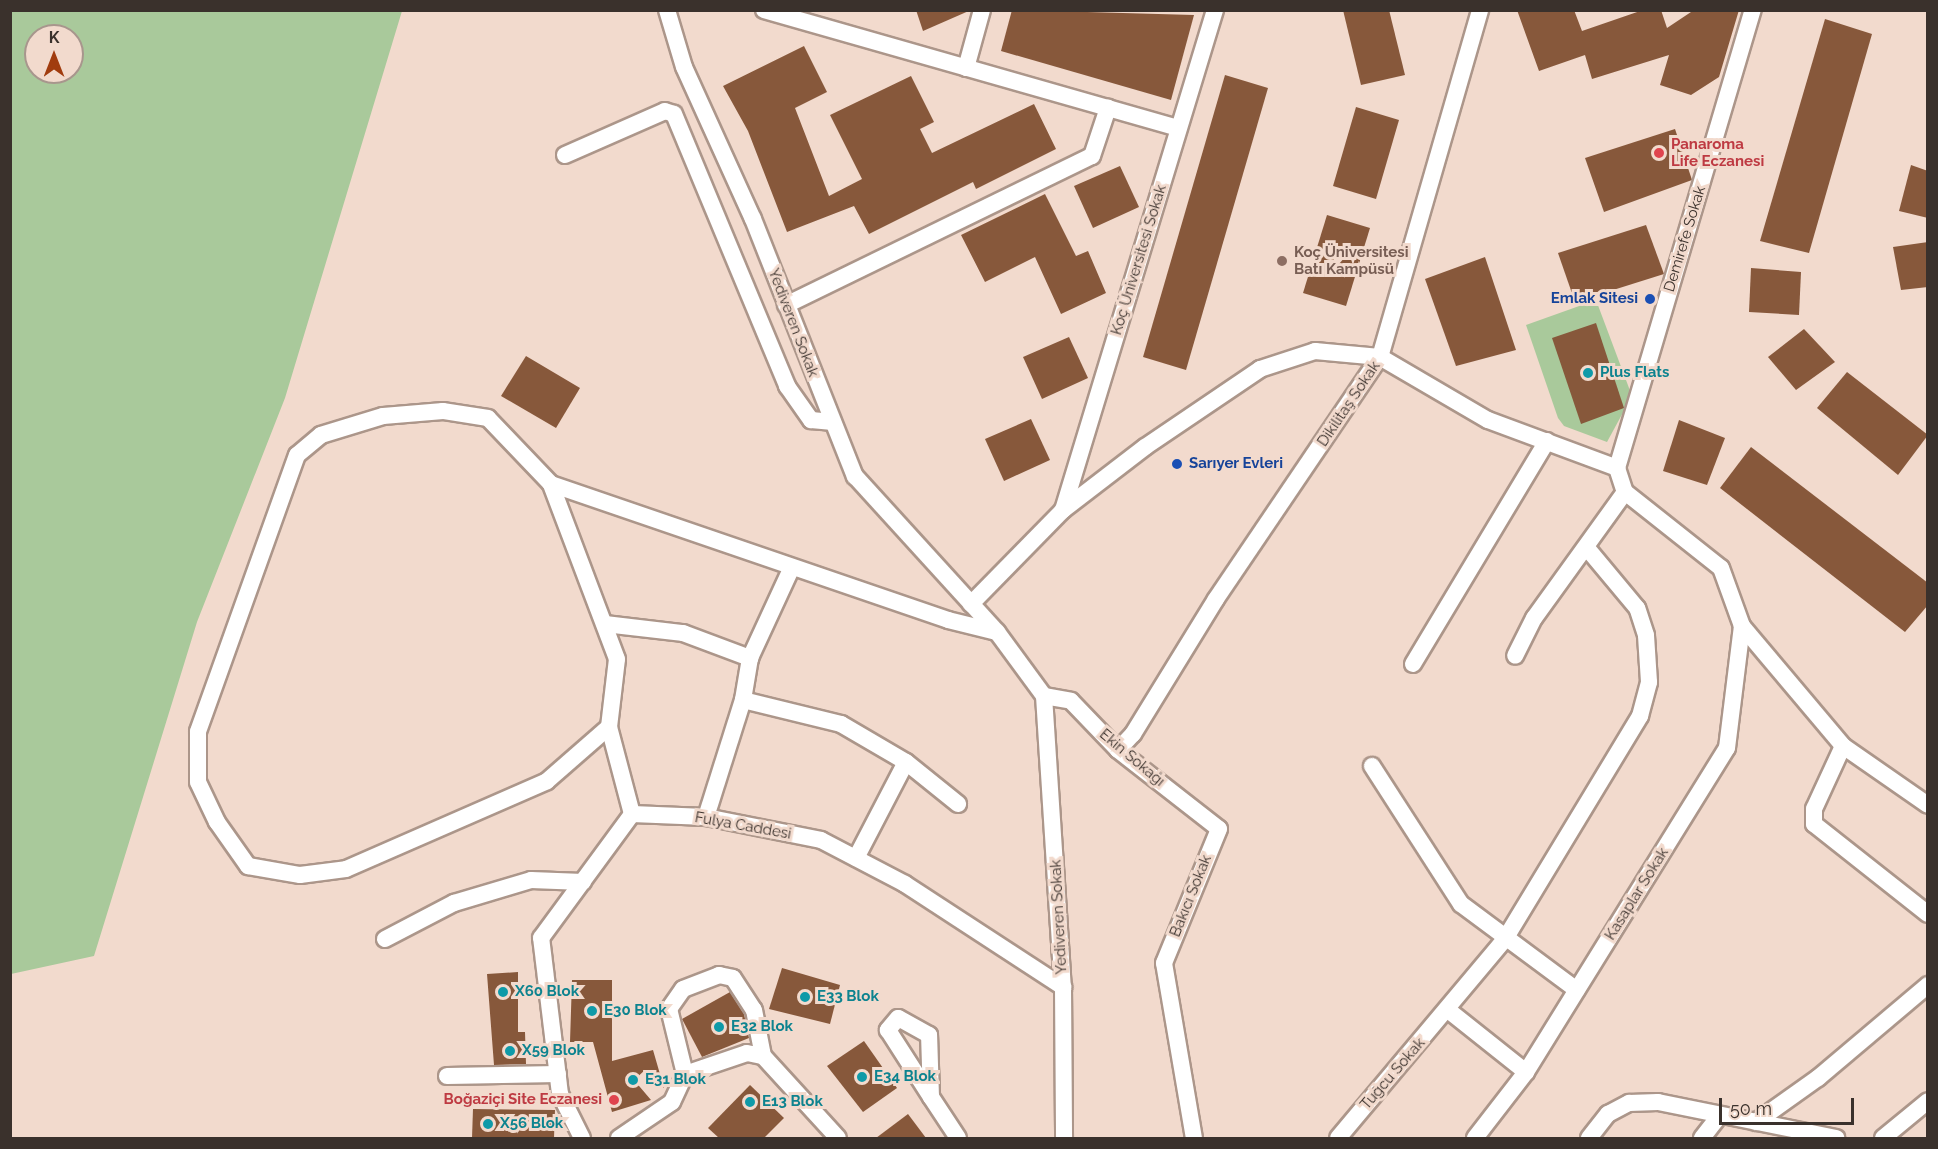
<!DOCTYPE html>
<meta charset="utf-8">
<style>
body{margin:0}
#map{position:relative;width:1938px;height:1149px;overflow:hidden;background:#f2dacd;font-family:Raleway,sans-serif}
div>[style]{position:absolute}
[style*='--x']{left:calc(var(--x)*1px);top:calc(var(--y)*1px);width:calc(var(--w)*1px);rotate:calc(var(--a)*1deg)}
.green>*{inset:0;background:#a9c99b}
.building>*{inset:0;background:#87583b}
.roads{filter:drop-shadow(2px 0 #ac968a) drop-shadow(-2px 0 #ac968a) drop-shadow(0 2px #ac968a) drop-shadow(0 -2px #ac968a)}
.minor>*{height:16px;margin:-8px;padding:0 8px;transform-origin:8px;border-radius:8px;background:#fff}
.dots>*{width:16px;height:16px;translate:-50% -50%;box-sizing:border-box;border:3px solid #f2dacd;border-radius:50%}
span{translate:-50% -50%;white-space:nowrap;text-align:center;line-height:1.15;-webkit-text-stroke:6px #f2dacd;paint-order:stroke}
.health-label{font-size:15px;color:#be3a42;font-weight:700}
.left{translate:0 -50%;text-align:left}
.right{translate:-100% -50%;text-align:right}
.street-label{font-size:15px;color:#3a312c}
.education-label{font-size:15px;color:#785e54;font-weight:700}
.transit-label{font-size:15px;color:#164399;font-weight:700}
.culture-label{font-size:15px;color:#0d838f;font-weight:700}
.frame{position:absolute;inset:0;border:12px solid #3a312c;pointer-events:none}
.north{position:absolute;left:24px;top:24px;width:60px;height:60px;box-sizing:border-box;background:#f2dacd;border:2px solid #a8968d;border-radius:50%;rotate:0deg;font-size:16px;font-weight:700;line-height:24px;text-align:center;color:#3a312c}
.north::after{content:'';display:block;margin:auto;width:21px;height:27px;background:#a13c0f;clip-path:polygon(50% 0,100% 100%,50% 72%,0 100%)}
.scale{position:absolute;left:1719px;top:1098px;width:135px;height:27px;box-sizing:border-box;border:3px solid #3a312c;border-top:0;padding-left:8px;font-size:18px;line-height:21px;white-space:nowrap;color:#3a312c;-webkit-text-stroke:4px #f2dacd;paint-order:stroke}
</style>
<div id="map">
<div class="green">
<div style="clip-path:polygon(evenodd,10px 11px,402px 11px,285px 398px,197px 622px,94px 956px,11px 974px,10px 11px,36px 36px,72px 36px,72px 72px,36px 72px,36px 36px)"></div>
<div style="clip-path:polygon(1596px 300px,1632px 396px,1607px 442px,1564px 426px,1558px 418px,1526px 325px)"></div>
</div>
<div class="building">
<div style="clip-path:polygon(916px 10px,971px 10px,923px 31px)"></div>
<div style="clip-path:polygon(1012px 10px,1194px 15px,1171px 100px,1001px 51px)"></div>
<div style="clip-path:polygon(1343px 10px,1389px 10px,1405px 75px,1361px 85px)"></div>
<div style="clip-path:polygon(1517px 10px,1574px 10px,1582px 31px,1643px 10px,1661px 10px,1667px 28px,1694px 10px,1739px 10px,1719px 77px,1691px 95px,1660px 85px,1669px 55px,1592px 79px,1585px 55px,1539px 71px)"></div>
<div style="clip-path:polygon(1825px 19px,1872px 34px,1809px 253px,1760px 241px)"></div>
<div style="clip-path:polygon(804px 46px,827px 92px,795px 108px,829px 196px,862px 179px,830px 115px,911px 76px,934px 122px,920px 129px,932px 153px,1034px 104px,1056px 149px,976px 189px,973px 182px,869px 234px,854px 206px,787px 232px,748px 131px,723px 86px)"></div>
<div style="clip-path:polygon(1225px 75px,1268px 88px,1186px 370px,1143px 357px)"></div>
<div style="clip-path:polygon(1356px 107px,1399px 120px,1376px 199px,1333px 186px)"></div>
<div style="clip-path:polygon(1675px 129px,1692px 180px,1604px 212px,1585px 158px)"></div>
<div style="clip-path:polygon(1911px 165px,1928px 171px,1928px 218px,1899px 211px)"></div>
<div style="clip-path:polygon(1120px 166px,1139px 207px,1093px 228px,1074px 186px)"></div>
<div style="clip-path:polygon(1045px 194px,1076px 256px,1088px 251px,1106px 293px,1061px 314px,1035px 257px,985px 282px,961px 235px)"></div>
<div style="clip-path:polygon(1327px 215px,1370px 228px,1346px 306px,1303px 293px)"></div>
<div style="clip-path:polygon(1646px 225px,1664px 274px,1575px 302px,1558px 253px)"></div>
<div style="clip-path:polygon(1928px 242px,1928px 287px,1901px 290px,1893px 247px)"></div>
<div style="clip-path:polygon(1485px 257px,1516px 350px,1456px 366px,1425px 279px)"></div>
<div style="clip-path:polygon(1751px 268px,1801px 272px,1799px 315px,1749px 312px)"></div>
<div style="clip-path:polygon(1596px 323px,1624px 408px,1581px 424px,1552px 338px)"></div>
<div style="clip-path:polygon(1804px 329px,1835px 362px,1796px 390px,1768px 357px)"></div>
<div style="clip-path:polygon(1069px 337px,1088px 378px,1042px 399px,1023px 357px)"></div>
<div style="clip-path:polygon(526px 356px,580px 388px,556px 428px,501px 396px)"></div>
<div style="clip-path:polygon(1847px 372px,1928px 435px,1898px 475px,1817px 408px)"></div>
<div style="clip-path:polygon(1031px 419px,1050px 460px,1004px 481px,985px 439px)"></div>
<div style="clip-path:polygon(1679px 420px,1725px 438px,1707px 485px,1663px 471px)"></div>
<div style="clip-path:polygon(1751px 447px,1928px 583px,1928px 605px,1905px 632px,1720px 488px)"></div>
<div style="clip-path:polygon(782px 968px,840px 985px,830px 1024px,769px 1009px)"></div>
<div style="clip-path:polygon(518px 972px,518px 1032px,525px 1032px,526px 1064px,494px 1065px,487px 974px)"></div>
<div style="clip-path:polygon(572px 980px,612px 980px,612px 1061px,653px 1050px,664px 1088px,645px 1070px,634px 1080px,651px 1100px,612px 1112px,593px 1042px,570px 1042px)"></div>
<div style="clip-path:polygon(730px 992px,744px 1014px,749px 1038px,702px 1057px,682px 1019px)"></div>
<div style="clip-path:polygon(864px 1041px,897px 1088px,863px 1112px,827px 1066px)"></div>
<div style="clip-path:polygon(750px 1085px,784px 1118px,764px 1138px,719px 1138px,708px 1128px)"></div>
<div style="clip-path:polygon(473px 1109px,555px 1110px,554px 1138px,472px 1138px)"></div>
<div style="clip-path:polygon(908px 1114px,926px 1138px,876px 1138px)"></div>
</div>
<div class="roads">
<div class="minor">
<div style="--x:667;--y:10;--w:59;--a:73.4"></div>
<div style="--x:684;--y:67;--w:167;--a:65.6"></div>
<div style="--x:753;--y:219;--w:277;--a:68.4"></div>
<div style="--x:855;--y:476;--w:211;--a:47.7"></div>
<div style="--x:997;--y:632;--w:79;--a:53.7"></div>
<div style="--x:1044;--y:696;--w:292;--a:86.3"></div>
<div style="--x:1063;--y:987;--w:151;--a:89.6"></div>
<div style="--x:764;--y:10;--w:431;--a:15.9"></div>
<div style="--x:966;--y:68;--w:60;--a:-74.6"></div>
<div style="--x:565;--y:155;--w:109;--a:-23.7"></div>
<div style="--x:665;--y:111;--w:9;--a:18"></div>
<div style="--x:674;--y:114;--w:295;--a:67.4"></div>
<div style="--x:787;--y:386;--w:42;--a:54.8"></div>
<div style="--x:811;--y:420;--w:22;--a:5"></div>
<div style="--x:786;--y:305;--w:340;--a:-26"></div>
<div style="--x:1092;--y:156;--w:51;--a:-71.6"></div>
<div style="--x:1617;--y:468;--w:478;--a:-73.5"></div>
<div style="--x:551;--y:484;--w:91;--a:-133.7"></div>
<div style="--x:488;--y:418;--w:46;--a:-171.2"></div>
<div style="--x:443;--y:411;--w:60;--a:175.2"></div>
<div style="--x:383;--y:416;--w:65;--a:163"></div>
<div style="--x:321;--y:435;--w:31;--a:140"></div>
<div style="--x:297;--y:455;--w:294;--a:109.7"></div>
<div style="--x:198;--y:732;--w:50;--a:90"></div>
<div style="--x:198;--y:782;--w:44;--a:64.6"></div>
<div style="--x:217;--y:822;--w:54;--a:54.8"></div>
<div style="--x:248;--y:866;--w:53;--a:9.8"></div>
<div style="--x:300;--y:875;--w:46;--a:-7.4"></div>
<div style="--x:346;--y:869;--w:219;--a:-23.6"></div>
<div style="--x:547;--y:781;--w:82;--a:-41.1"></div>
<div style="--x:1625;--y:492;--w:122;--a:38.4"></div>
<div style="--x:1721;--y:568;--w:62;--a:70.1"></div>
<div style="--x:1742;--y:626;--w:157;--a:49.9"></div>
<div style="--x:1843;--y:746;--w:103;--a:34.8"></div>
<div style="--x:1063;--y:510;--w:523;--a:-73.09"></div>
<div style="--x:971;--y:604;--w:132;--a:-45.6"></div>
<div style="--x:1063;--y:510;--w:103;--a:-37.5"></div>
<div style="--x:1145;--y:447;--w:139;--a:-34.1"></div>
<div style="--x:1260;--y:369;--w:58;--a:-18.1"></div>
<div style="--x:1315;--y:351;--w:65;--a:5.3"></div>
<div style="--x:1380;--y:357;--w:125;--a:30.3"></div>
<div style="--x:1488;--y:420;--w:138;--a:20.4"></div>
<div style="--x:1617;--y:468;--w:25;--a:72"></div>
<div style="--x:1625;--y:492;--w:155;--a:125.8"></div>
<div style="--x:1534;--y:618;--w:42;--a:116.6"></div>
<div style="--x:605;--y:624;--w:79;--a:6.6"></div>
<div style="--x:683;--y:633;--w:72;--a:20.5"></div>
<div style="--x:750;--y:658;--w:100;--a:-65.2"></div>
<div style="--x:750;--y:658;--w:43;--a:99.5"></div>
<div style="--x:743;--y:700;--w:101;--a:13.8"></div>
<div style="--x:841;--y:724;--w:75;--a:30.3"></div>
<div style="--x:906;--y:762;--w:67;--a:38.9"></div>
<div style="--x:1413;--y:664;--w:260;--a:-59"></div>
<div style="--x:1044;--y:696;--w:27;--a:10"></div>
<div style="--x:1071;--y:701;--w:68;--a:46.2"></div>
<div style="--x:1118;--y:750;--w:128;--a:38"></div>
<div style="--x:1219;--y:829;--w:145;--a:112.3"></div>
<div style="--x:1164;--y:963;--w:178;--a:80.3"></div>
<div style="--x:1843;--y:746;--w:69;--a:114.7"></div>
<div style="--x:1814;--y:809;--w:15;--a:90"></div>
<div style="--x:1814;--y:824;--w:145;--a:38.3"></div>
<div style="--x:1118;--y:750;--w:22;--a:-47"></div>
<div style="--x:1133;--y:734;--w:158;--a:-58.4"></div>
<div style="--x:1216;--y:599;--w:292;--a:-55.9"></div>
<div style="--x:1380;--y:357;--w:361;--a:-73.9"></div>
<div style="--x:1372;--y:766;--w:164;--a:57.2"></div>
<div style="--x:1461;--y:904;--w:144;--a:36.6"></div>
<div style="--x:632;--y:814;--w:90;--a:-104.8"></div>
<div style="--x:609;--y:727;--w:68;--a:-83.3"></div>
<div style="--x:617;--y:659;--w:187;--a:-110.7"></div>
<div style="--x:551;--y:484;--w:420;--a:18.9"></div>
<div style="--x:948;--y:620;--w:49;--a:14"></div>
<div style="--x:706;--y:817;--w:123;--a:-72.5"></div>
<div style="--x:856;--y:858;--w:108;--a:-62.5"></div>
<div style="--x:385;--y:939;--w:78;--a:-27.6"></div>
<div style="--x:454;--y:903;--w:80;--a:-16.6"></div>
<div style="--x:531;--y:880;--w:52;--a:2.2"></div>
<div style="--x:1448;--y:1010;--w:100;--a:38.5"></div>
<div style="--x:685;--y:1074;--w:67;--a:-103.8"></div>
<div style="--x:669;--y:1009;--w:24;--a:-55"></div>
<div style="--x:683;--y:989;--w:39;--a:-21"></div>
<div style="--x:719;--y:975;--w:14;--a:12"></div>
<div style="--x:733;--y:978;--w:38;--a:57"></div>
<div style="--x:754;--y:1010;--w:47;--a:78.9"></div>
<div style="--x:447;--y:1076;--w:111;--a:-1"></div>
<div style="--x:931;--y:1097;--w:62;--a:-91.8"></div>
<div style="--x:929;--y:1035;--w:35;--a:-151"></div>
<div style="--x:898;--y:1018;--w:16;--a:130"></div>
<div style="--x:888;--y:1030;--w:80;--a:57.3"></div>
<div style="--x:931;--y:1097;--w:49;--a:56.6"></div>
<div style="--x:1756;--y:1122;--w:76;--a:-35.4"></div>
<div style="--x:1818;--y:1078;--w:144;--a:-40.2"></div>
<div style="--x:582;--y:1138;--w:49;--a:-116.6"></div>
<div style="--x:560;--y:1094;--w:157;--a:-96.9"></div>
<div style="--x:541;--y:938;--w:154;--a:-53.7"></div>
<div style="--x:632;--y:814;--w:74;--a:2.3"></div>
<div style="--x:706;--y:817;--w:117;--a:11.3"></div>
<div style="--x:821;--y:840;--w:95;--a:27.6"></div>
<div style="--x:905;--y:884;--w:189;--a:33.1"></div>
<div style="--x:619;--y:1138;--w:64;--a:-34.2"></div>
<div style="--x:672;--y:1102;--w:31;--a:-65"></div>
<div style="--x:685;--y:1074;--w:65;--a:-18.7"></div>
<div style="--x:747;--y:1053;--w:16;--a:11"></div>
<div style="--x:763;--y:1056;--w:111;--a:47.6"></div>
<div style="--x:1338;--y:1138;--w:260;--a:-50"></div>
<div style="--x:1505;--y:939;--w:261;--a:-58.8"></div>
<div style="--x:1640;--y:716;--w:35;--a:-75"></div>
<div style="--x:1649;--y:682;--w:47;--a:-93.7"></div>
<div style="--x:1646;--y:635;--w:28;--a:-108"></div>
<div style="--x:1637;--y:608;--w:78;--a:-129.8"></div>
<div style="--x:1475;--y:1138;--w:83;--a:-52.3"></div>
<div style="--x:1526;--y:1072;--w:381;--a:-58.2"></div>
<div style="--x:1727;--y:748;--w:123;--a:-83"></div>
<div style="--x:1589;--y:1138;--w:31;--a:-52"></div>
<div style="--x:1608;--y:1114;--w:24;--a:-28"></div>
<div style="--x:1629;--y:1103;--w:29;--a:-2"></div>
<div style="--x:1658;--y:1102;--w:182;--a:11.4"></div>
<div style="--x:1702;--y:1138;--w:28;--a:-52"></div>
<div style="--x:1883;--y:1138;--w:58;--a:-39.4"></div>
</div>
</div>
<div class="dots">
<div style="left:1659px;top:153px;background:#e0444e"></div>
<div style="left:1282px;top:261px;background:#8d6e63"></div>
<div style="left:1650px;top:299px;background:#1a4fb4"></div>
<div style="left:1588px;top:373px;background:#0f9aa8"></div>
<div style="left:1177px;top:464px;background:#1a4fb4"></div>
<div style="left:503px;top:992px;background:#0f9aa8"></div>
<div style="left:805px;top:997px;background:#0f9aa8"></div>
<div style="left:592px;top:1011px;background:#0f9aa8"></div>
<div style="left:719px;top:1027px;background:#0f9aa8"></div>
<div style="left:510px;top:1051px;background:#0f9aa8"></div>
<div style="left:862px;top:1077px;background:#0f9aa8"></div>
<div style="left:633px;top:1080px;background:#0f9aa8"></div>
<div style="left:614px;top:1100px;background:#e0444e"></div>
<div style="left:750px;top:1102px;background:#0f9aa8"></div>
<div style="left:488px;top:1124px;background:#0f9aa8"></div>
</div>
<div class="health-label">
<span class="left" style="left:1671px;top:153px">Panaroma<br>Life Eczanesi</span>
<span class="right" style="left:602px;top:1100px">Boğaziçi Site Eczanesi</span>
</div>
<div class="street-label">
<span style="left:1685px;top:239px;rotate:-73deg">Demirefe Sokak</span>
<span style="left:1139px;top:260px;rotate:-73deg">Koç Üniversitesi Sokak</span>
<span style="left:793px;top:323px;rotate:69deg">Yediveren Sokak</span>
<span style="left:1349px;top:404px;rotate:-56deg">Dikilitaş Sokak</span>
<span style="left:1132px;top:758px;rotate:40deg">Ekin Sokağı</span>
<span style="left:743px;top:826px;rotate:10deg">Fulya Caddesi</span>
<span style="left:1637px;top:894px;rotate:-58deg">Kasaplar Sokak</span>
<span style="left:1191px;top:896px;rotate:-68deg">Bakıcı Sokak</span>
<span style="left:1059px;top:917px;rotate:-93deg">Yediveren Sokak</span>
<span style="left:1393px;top:1074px;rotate:-49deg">Tuğcu Sokak</span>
</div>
<div class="education-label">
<span class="left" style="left:1294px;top:261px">Koç Üniversitesi<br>Batı Kampüsü</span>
</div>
<div class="transit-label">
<span class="right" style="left:1638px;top:299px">Emlak Sitesi</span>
<span class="left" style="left:1189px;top:464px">Sarıyer Evleri</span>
</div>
<div class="culture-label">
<span class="left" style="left:1600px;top:373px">Plus Flats</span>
<span class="left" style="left:515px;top:992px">X60 Blok</span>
<span class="left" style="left:817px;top:997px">E33 Blok</span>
<span class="left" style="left:604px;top:1011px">E30 Blok</span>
<span class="left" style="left:731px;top:1027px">E32 Blok</span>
<span class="left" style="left:522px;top:1051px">X59 Blok</span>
<span class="left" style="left:874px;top:1077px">E34 Blok</span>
<span class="left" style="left:645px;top:1080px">E31 Blok</span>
<span class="left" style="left:762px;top:1102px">E13 Blok</span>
<span class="left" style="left:500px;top:1124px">X56 Blok</span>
</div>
<div class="frame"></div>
<div class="north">K</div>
<div class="scale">50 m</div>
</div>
